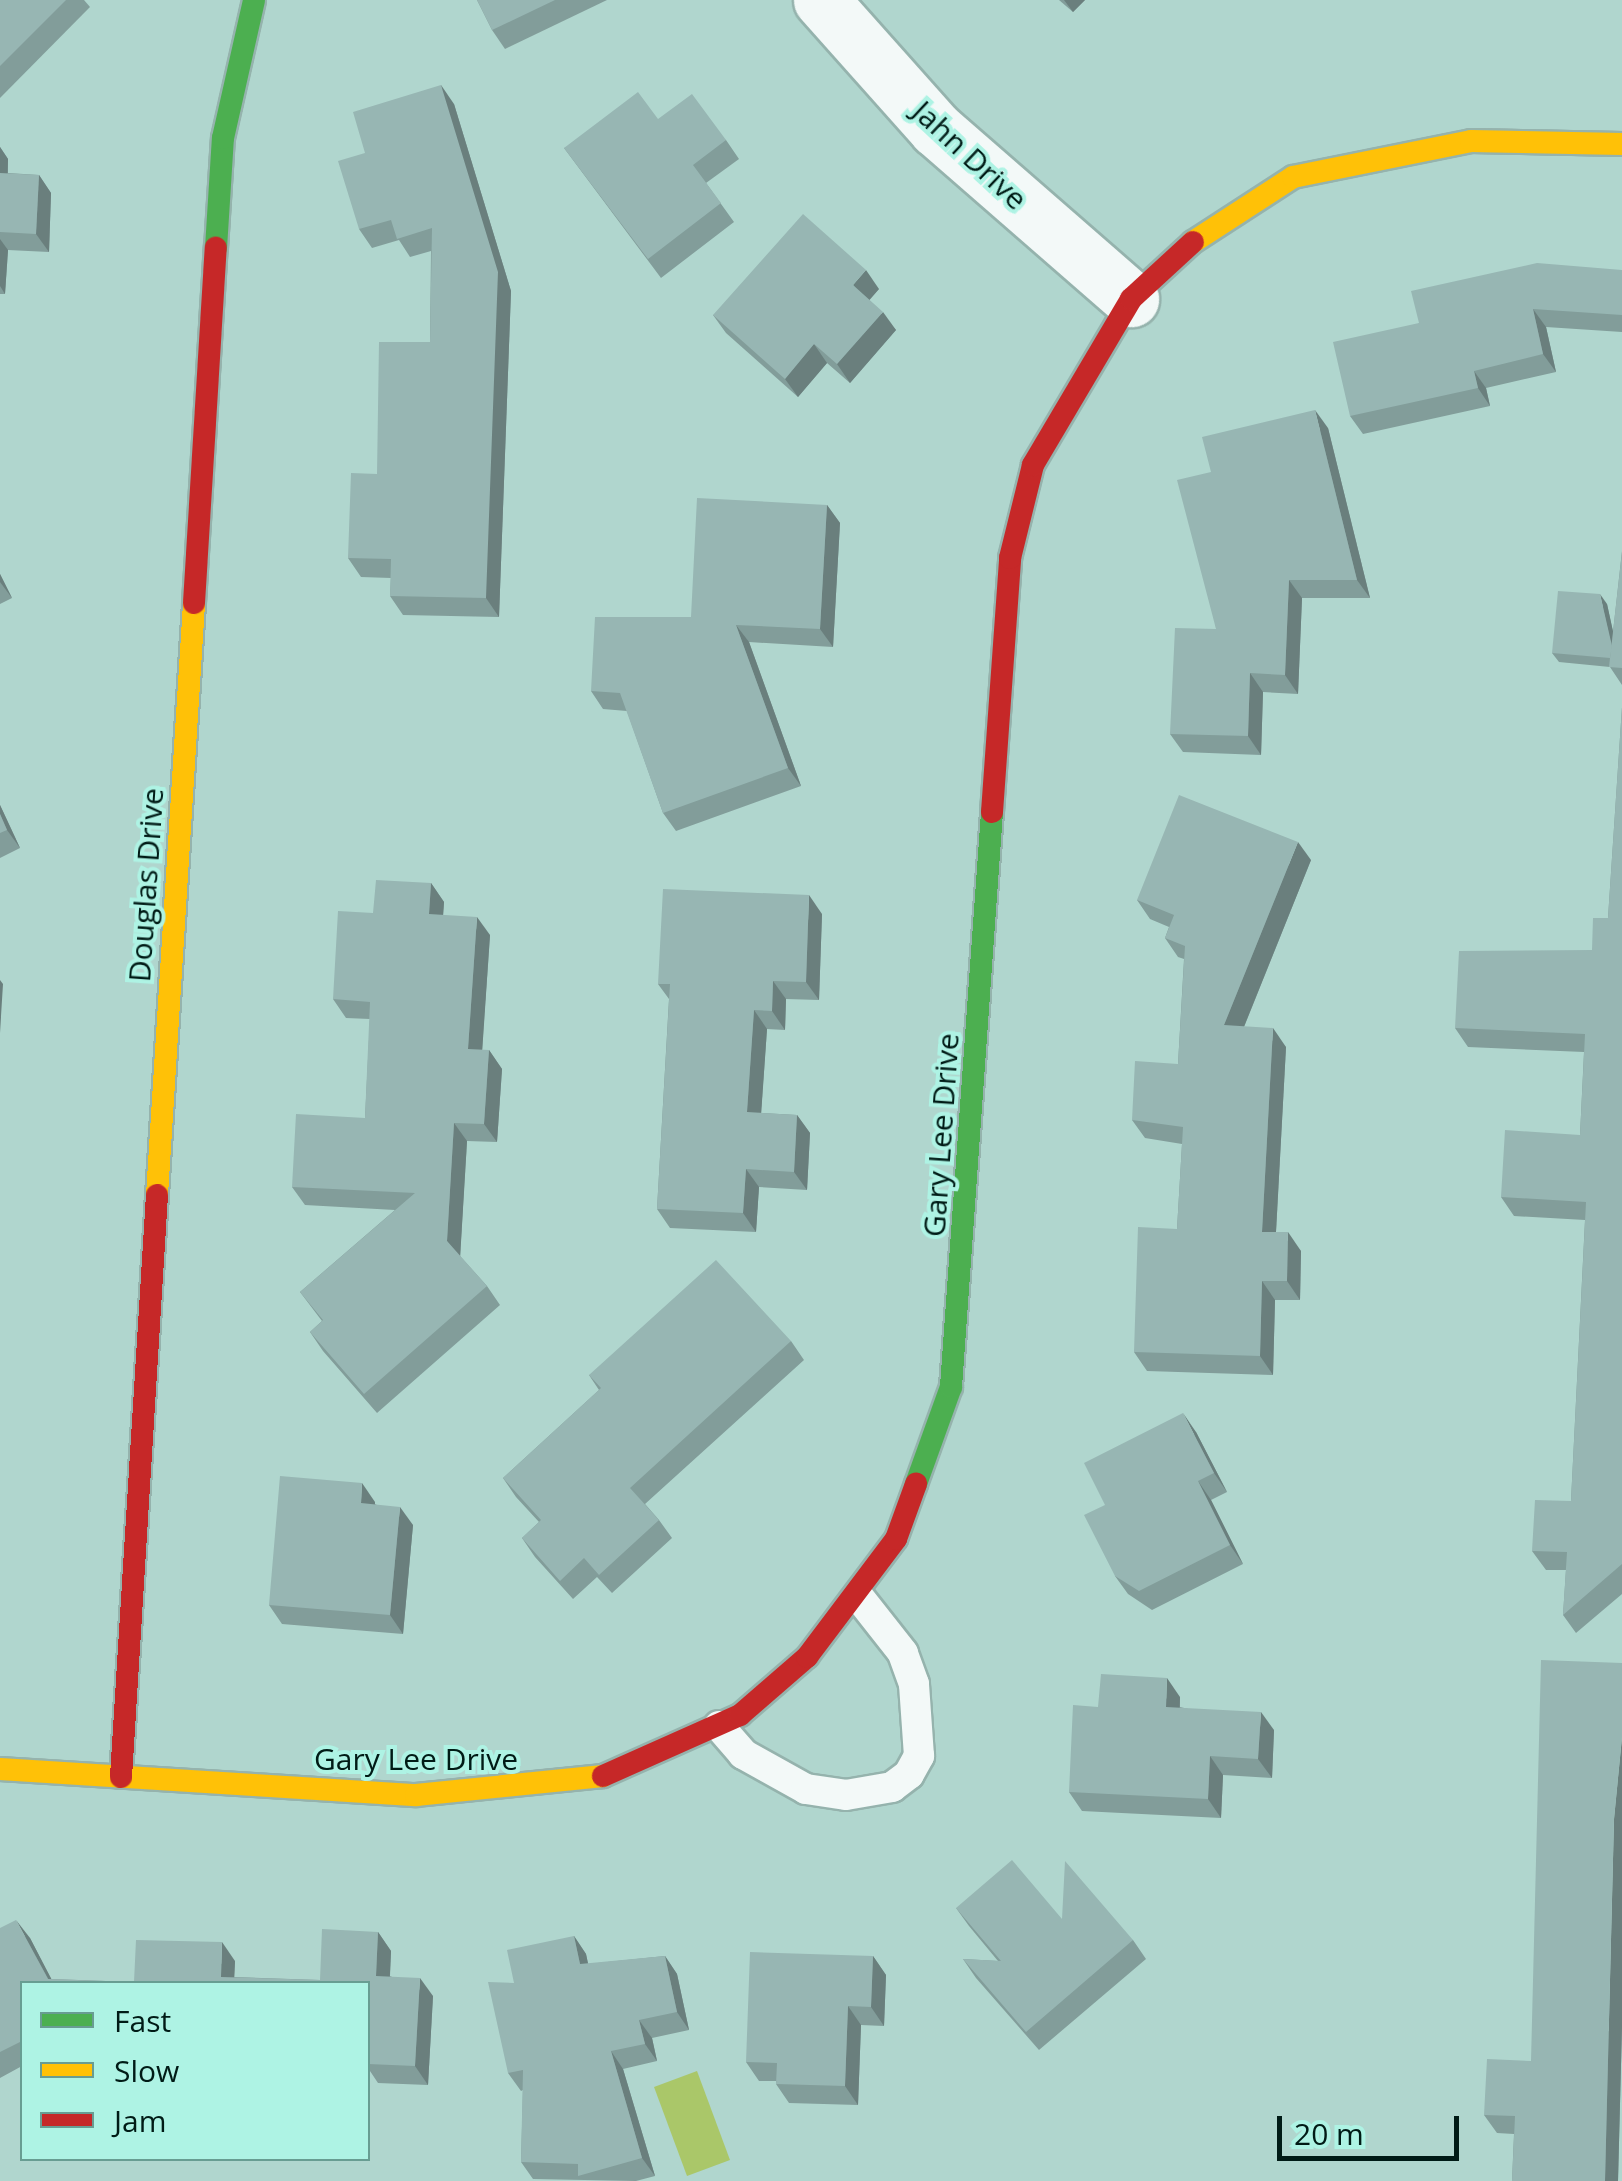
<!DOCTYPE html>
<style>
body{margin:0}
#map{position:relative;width:1622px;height:2181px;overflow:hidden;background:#b0d6ce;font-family:"Open Sans",sans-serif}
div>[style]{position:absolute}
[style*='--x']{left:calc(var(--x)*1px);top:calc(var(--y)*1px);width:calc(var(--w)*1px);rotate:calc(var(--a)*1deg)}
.water>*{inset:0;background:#aac769}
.roads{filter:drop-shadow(2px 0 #95b3ad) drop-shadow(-2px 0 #95b3ad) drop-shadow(0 2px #95b3ad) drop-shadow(0 -2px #95b3ad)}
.lane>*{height:30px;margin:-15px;padding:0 15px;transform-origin:15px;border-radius:15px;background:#f3f9f8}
.street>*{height:55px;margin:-27.5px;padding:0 27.5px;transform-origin:27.5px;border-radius:27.5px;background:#f3f9f8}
.fast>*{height:22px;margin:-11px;padding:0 11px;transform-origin:11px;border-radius:11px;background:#4caf50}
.slow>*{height:22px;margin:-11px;padding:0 11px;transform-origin:11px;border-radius:11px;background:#ffc107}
.jam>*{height:22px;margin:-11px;padding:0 11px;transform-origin:11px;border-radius:11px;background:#c62828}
.wall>*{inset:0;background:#829d9a}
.shaded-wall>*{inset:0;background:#6a7f7d}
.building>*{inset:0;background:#97b6b3}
span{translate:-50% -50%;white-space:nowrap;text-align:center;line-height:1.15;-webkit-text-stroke:8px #aef3e4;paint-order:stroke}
.street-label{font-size:30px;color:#001b16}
.legend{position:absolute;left:20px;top:1981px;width:350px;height:180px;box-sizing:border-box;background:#aef3e4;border:2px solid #689d92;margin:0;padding:12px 18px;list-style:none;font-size:30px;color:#001b16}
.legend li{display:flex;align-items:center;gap:20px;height:50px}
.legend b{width:50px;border:2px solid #689d92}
.scale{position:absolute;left:1277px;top:2116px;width:182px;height:45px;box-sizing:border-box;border:5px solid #001b16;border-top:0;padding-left:12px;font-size:30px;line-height:35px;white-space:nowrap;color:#001b16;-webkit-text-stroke:8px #aef3e4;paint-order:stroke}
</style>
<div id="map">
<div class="water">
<div style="clip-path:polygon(697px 2071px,730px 2160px,687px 2176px,654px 2087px)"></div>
</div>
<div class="roads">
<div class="lane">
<div style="--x:719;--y:1726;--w:37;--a:49"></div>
<div style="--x:743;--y:1754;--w:72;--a:29.1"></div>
<div style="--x:806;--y:1789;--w:40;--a:8.5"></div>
<div style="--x:846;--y:1795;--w:47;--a:-9.9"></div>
<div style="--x:892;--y:1787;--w:21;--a:-37"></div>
<div style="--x:909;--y:1774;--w:21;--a:-61"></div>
<div style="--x:919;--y:1756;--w:72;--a:-94"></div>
<div style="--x:914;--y:1684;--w:33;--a:-110"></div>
<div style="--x:903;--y:1653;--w:71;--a:-128.2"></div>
</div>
<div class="street">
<div style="--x:821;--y:0;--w:173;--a:48.3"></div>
<div style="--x:936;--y:129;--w:259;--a:41.1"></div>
</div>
<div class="fast">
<div style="--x:216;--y:248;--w:110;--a:-86.4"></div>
<div style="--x:223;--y:138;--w:141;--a:-77.3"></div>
<div style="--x:916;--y:1484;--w:103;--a:-70.2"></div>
<div style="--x:951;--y:1387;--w:576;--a:-85.92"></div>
</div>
<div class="slow">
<div style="--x:1193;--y:242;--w:119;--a:-33"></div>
<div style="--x:1293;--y:177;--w:182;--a:-11.4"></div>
<div style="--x:1471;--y:141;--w:151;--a:1.1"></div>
<div style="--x:157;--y:1195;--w:593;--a:-86.42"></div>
<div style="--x:0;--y:1769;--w:417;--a:3.6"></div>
<div style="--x:416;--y:1795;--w:188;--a:-5.8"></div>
</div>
<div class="jam">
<div style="--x:194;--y:603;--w:356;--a:-86.5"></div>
<div style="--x:992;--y:812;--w:255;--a:-85.9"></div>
<div style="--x:1010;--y:558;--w:96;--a:-76.1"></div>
<div style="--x:1033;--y:465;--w:193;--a:-59.4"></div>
<div style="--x:1131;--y:299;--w:84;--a:-42.6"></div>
<div style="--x:603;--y:1776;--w:150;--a:-24"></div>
<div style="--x:740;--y:1715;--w:89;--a:-40.9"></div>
<div style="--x:807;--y:1657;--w:148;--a:-53"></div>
<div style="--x:896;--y:1539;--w:59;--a:-70"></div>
<div style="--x:121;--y:1777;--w:583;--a:-86.46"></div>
</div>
</div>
<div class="wall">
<div style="clip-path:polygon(0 0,84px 0,90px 7px,0 98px)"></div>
<div style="clip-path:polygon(477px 0,607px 0,505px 49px,492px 30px)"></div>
<div style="clip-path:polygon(1059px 0,1085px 0,1073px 12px)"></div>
<div style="clip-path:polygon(454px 104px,511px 291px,499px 617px,403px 615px,390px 596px,391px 578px,361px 577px,348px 558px,377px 474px,430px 342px,431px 251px,410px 257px,399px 240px,372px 248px,359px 229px,365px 153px)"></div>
<div style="clip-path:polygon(658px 119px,726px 140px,739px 159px,706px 183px,734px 222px,661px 278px,564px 148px)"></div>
<div style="clip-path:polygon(0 147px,8px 159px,8px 173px,39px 175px,51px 193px,49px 252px,8px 250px,5px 294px,0 294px)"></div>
<div style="clip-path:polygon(1622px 270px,1622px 332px,1546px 327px,1556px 372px,1486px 388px,1490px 406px,1363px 434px,1350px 416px,1419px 323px)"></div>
<div style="clip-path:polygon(879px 289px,869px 300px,896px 330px,850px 383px,827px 363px,798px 397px,726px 333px,713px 315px)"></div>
<div style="clip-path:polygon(1328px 428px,1370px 598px,1302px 598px,1298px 694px,1263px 692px,1261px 755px,1183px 752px,1170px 734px,1216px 629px,1211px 472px)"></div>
<div style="clip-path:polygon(827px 505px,840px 523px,833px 647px,749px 642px,801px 786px,676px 831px,663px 813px,627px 711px,603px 709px,591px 691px,691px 617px)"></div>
<div style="clip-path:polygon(1622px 551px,1622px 685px,1610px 667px,1559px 662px,1552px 653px,1607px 604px,1613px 632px)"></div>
<div style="clip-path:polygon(0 574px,12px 598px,0 604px)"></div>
<div style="clip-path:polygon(1622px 707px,1622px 1594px,1576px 1633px,1563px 1615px,1566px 1570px,1546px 1570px,1532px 1551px,1571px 1501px,1585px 1220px,1514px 1216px,1501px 1197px,1580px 1135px,1584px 1052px,1468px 1047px,1455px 1028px,1592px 950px,1608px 918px)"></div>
<div style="clip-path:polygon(0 805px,20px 848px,0 858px)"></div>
<div style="clip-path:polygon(1311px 860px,1244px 1027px,1286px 1047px,1276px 1232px,1301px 1251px,1300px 1300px,1275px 1300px,1273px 1375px,1147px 1371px,1134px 1352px,1177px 1229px,1182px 1144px,1145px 1138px,1132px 1120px,1178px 1064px,1184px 959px,1178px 957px,1165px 938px,1169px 927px,1150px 919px,1137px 900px)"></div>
<div style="clip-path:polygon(431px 883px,444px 902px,443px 915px,490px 935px,482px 1050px,489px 1050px,502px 1069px,497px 1142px,467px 1141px,460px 1256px,487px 1286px,500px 1305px,377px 1413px,323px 1351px,310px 1332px,322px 1321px,300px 1292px,395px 1210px,305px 1205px,292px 1187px,365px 1118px,370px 1019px,346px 1018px,333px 999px,373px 913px)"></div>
<div style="clip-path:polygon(822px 914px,819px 1000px,786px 999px,785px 1030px,767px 1029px,761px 1113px,797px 1115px,810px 1133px,807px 1190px,759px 1187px,756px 1232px,670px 1228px,657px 1209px,669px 999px,658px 984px)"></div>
<div style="clip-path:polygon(791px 1341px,804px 1360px,645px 1504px,659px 1520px,672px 1538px,612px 1593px,597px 1577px,573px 1599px,535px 1557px,522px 1538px,539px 1522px,516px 1497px,503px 1478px,599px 1390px,589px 1375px)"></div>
<div style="clip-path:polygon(1196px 1432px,1227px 1492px,1211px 1500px,1243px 1564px,1152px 1610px,1128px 1594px,1115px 1576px)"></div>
<div style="clip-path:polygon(375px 1502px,375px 1504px,413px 1525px,403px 1634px,282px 1624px,269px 1605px)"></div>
<div style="clip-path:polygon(1180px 1697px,1180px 1707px,1274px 1730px,1272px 1778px,1223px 1775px,1221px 1818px,1082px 1811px,1069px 1792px,1098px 1707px)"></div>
<div style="clip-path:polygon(956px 1908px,1133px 1940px,1146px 1959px,1039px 2050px,976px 1978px,963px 1959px,998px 1961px,969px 1926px)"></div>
<div style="clip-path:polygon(0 1928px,30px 1938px,51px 1979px,134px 1982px,235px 1961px,234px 1977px,320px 1980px,378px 1932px,391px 1951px,390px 1976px,433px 1996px,428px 2085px,378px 2083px,368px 2068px,368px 1984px,22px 1984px,22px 2066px,0 2078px)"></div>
<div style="clip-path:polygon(574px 1936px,586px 1954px,588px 1964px,665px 1956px,677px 1974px,689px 2030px,652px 2038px,657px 2061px,623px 2069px,655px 2176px,636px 2181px,533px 2179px,521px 2162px,523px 2090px,521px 2091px,508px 2073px,514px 1983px)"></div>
<div style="clip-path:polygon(873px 1956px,886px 1975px,884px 2026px,861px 2025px,858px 2105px,789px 2103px,776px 2084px,776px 2081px,759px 2081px,746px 2062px)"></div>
<div style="clip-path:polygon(1622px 2026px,1618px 2181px,1512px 2181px,1514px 2134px,1497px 2133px,1484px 2115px,1531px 2061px)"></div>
</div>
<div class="shaded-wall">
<div style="clip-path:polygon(1064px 0,1085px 0,1073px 12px)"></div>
<div style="clip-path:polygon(441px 85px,454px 104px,511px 291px,499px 617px,486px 598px)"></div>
<div style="clip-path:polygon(0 147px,8px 159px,7px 191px,0 181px)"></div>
<div style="clip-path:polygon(39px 175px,51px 193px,49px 252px,36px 234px)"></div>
<div style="clip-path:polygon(0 239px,8px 250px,5px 294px,0 286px)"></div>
<div style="clip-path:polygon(866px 270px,879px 289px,866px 304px,853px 285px)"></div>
<div style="clip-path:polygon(1533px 309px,1546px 327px,1556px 372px,1543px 354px)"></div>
<div style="clip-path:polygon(883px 312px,896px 330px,850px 383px,837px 364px)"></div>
<div style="clip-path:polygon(814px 344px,827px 363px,798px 397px,785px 379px)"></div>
<div style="clip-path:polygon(1474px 371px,1486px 388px,1490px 406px,1478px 388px)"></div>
<div style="clip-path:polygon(1315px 410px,1328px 428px,1370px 598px,1357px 580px)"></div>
<div style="clip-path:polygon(827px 505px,840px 523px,833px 647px,820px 629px)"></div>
<div style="clip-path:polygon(0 574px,12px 598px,0 582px)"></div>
<div style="clip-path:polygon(1289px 580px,1302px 598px,1298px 694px,1285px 675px)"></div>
<div style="clip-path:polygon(1600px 594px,1607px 604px,1621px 668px,1614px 658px)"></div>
<div style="clip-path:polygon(736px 625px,749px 642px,801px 786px,788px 768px)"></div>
<div style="clip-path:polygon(1250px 673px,1263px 692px,1261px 755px,1248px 736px)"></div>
<div style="clip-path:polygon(0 805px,20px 848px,7px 830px,0 814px)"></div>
<div style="clip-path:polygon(1298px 842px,1311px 860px,1237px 1044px,1224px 1025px)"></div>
<div style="clip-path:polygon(431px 883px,444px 902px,442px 932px,429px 914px)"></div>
<div style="clip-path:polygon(809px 895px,822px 914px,819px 1000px,806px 982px)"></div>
<div style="clip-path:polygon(477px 917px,490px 935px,481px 1068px,468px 1049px)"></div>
<div style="clip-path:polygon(0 980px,3px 984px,0 1033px)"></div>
<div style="clip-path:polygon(773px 981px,786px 999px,785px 1030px,772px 1011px)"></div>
<div style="clip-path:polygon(754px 1010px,767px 1029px,760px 1130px,747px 1112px)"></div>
<div style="clip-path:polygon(1273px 1028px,1286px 1047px,1275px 1250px,1262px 1232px)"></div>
<div style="clip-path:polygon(489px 1050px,502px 1069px,497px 1142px,484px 1124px)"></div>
<div style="clip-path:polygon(797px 1115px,810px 1133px,807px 1190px,794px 1172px)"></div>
<div style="clip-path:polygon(454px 1123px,467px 1141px,460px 1259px,447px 1241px)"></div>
<div style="clip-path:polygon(746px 1169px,759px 1187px,756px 1232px,743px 1213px)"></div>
<div style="clip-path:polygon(1288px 1232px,1301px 1251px,1300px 1300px,1287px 1281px)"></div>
<div style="clip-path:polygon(1262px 1281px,1275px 1300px,1273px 1375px,1260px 1356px)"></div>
<div style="clip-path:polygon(1183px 1413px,1196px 1432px,1227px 1492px,1214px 1473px)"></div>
<div style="clip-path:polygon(1198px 1481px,1211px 1500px,1243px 1564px,1230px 1545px)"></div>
<div style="clip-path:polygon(362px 1483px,375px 1502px,374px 1521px,361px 1503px)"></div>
<div style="clip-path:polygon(400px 1507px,413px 1525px,403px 1634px,390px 1615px)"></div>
<div style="clip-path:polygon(1167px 1678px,1180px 1697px,1179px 1725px,1166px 1707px)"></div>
<div style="clip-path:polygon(1261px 1712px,1274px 1730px,1272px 1778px,1258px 1759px)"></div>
<div style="clip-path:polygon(1622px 1737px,1622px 2026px,1618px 2181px,1605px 2181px,1614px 1819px)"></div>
<div style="clip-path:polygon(1210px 1756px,1223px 1775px,1221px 1818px,1208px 1799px)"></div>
<div style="clip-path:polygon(16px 1920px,30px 1938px,54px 1984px,51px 1984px)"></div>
<div style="clip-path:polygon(378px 1932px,391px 1951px,389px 1994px,376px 1976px)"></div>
<div style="clip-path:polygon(574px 1936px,586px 1954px,592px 1982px,580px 1964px)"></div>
<div style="clip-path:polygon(222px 1942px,235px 1961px,234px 1984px,221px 1977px)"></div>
<div style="clip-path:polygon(665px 1956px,677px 1974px,689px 2030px,677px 2012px)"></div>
<div style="clip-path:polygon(873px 1956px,886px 1975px,884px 2026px,871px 2007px)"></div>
<div style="clip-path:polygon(420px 1978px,433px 1996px,428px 2085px,415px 2066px)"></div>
<div style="clip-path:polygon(848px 2006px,861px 2025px,858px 2105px,845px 2086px)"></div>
<div style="clip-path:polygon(639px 2020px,652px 2038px,657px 2061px,645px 2044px)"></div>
<div style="clip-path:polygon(611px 2051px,623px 2069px,655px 2176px,642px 2158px)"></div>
</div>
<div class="building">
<div style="clip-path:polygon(0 0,66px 0,0 66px)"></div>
<div style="clip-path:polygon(477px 0,555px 0,492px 30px)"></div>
<div style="clip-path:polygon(441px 85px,498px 272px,486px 598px,390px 596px,391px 559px,348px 558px,351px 473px,377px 474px,379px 342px,430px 342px,432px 228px,397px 239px,391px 220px,359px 229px,338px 161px,365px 153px,353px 112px)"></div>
<div style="clip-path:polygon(638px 92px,658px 119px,692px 94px,726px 140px,693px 165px,721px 203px,648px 259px,564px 148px)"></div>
<div style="clip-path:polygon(0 173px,39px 175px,36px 234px,0 232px)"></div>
<div style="clip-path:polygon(803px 214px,866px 270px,853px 285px,883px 312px,837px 364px,814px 344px,785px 379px,713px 315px)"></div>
<div style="clip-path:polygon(1537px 263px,1622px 270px,1622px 315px,1533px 309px,1543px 354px,1474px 371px,1478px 388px,1350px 416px,1333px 342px,1419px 323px,1411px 291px)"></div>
<div style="clip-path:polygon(1315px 410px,1357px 580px,1289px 580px,1285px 675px,1250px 673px,1248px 736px,1170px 734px,1175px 628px,1216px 629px,1177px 480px,1211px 472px,1202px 437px)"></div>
<div style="clip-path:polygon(697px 498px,827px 505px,820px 629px,736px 625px,788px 768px,663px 813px,620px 693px,591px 691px,595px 617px,691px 617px)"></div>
<div style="clip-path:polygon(1622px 552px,1622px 668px,1609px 667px)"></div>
<div style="clip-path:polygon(1558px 591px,1600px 594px,1612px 646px,1610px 658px,1552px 653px)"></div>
<div style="clip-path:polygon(1622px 707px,1622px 1564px,1563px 1615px,1567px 1552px,1532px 1551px,1535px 1500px,1571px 1501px,1586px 1202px,1501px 1197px,1505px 1130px,1580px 1135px,1585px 1034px,1455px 1028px,1459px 951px,1592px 950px,1593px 918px,1608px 918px)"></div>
<div style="clip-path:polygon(1179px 795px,1298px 842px,1224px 1025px,1273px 1028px,1262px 1232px,1288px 1232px,1287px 1281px,1262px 1281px,1260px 1356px,1134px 1352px,1138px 1227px,1177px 1229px,1183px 1127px,1132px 1120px,1135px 1061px,1178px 1064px,1185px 946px,1165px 938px,1174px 915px,1137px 900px)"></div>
<div style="clip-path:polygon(0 814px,7px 830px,0 833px)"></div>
<div style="clip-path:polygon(376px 880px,431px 883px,429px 914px,477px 917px,468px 1049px,489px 1050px,484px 1124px,454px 1123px,447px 1241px,487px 1286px,364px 1394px,310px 1332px,323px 1320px,300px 1292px,415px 1193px,292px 1187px,296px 1114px,365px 1118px,370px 1002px,333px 999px,338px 911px,373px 913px)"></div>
<div style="clip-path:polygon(663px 889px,809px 895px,806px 982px,773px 981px,772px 1011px,754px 1010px,747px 1112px,797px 1115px,794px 1172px,746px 1169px,743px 1213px,657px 1209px,670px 984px,658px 984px)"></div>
<div style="clip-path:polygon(716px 1260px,791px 1341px,630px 1488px,659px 1520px,599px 1575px,584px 1558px,560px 1581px,522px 1538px,541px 1520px,503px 1478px,601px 1388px,589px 1375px)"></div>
<div style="clip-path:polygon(1183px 1413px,1214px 1473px,1198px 1481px,1230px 1545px,1139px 1591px,1115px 1576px,1084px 1515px,1105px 1505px,1084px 1463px)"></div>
<div style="clip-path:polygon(280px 1476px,362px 1483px,361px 1503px,400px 1507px,390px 1615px,269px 1605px)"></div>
<div style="clip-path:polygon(1541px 1660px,1622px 1663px,1622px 1737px,1614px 1819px,1605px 2181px,1512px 2181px,1515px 2116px,1484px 2115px,1487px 2059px,1531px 2061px)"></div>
<div style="clip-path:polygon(1101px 1674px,1167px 1678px,1166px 1707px,1261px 1712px,1258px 1759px,1210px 1756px,1208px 1799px,1069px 1792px,1073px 1705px,1098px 1707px)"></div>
<div style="clip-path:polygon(1012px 1860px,1062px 1919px,1065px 1861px,1133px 1940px,1026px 2032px,963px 1959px,1001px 1961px,956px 1908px)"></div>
<div style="clip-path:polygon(16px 1920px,48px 1979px,134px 1982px,136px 1940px,222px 1942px,221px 1977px,320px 1980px,322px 1929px,378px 1932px,376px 1976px,420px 1978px,415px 2066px,368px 2064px,368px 1984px,22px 1984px,22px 2041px,0 2052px,0 1928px)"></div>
<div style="clip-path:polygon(574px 1936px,580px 1964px,665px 1956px,677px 2012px,639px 2020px,645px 2044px,611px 2051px,642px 2158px,578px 2176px,578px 2164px,521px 2162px,523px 2070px,508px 2073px,488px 1982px,514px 1983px,507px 1950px)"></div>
<div style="clip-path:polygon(750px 1952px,873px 1956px,871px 2007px,848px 2006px,845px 2086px,776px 2084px,777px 2063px,746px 2062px)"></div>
</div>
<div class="street-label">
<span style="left:970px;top:155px;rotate:43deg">Jahn Drive</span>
<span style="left:146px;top:885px;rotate:-86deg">Douglas Drive</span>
<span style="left:941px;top:1135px;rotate:-86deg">Gary Lee Drive</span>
<span style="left:416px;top:1759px">Gary Lee Drive</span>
</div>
<ul class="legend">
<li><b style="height:12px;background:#4caf50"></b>Fast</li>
<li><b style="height:12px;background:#ffc107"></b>Slow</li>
<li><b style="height:12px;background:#c62828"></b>Jam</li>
</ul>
<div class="scale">20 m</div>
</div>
